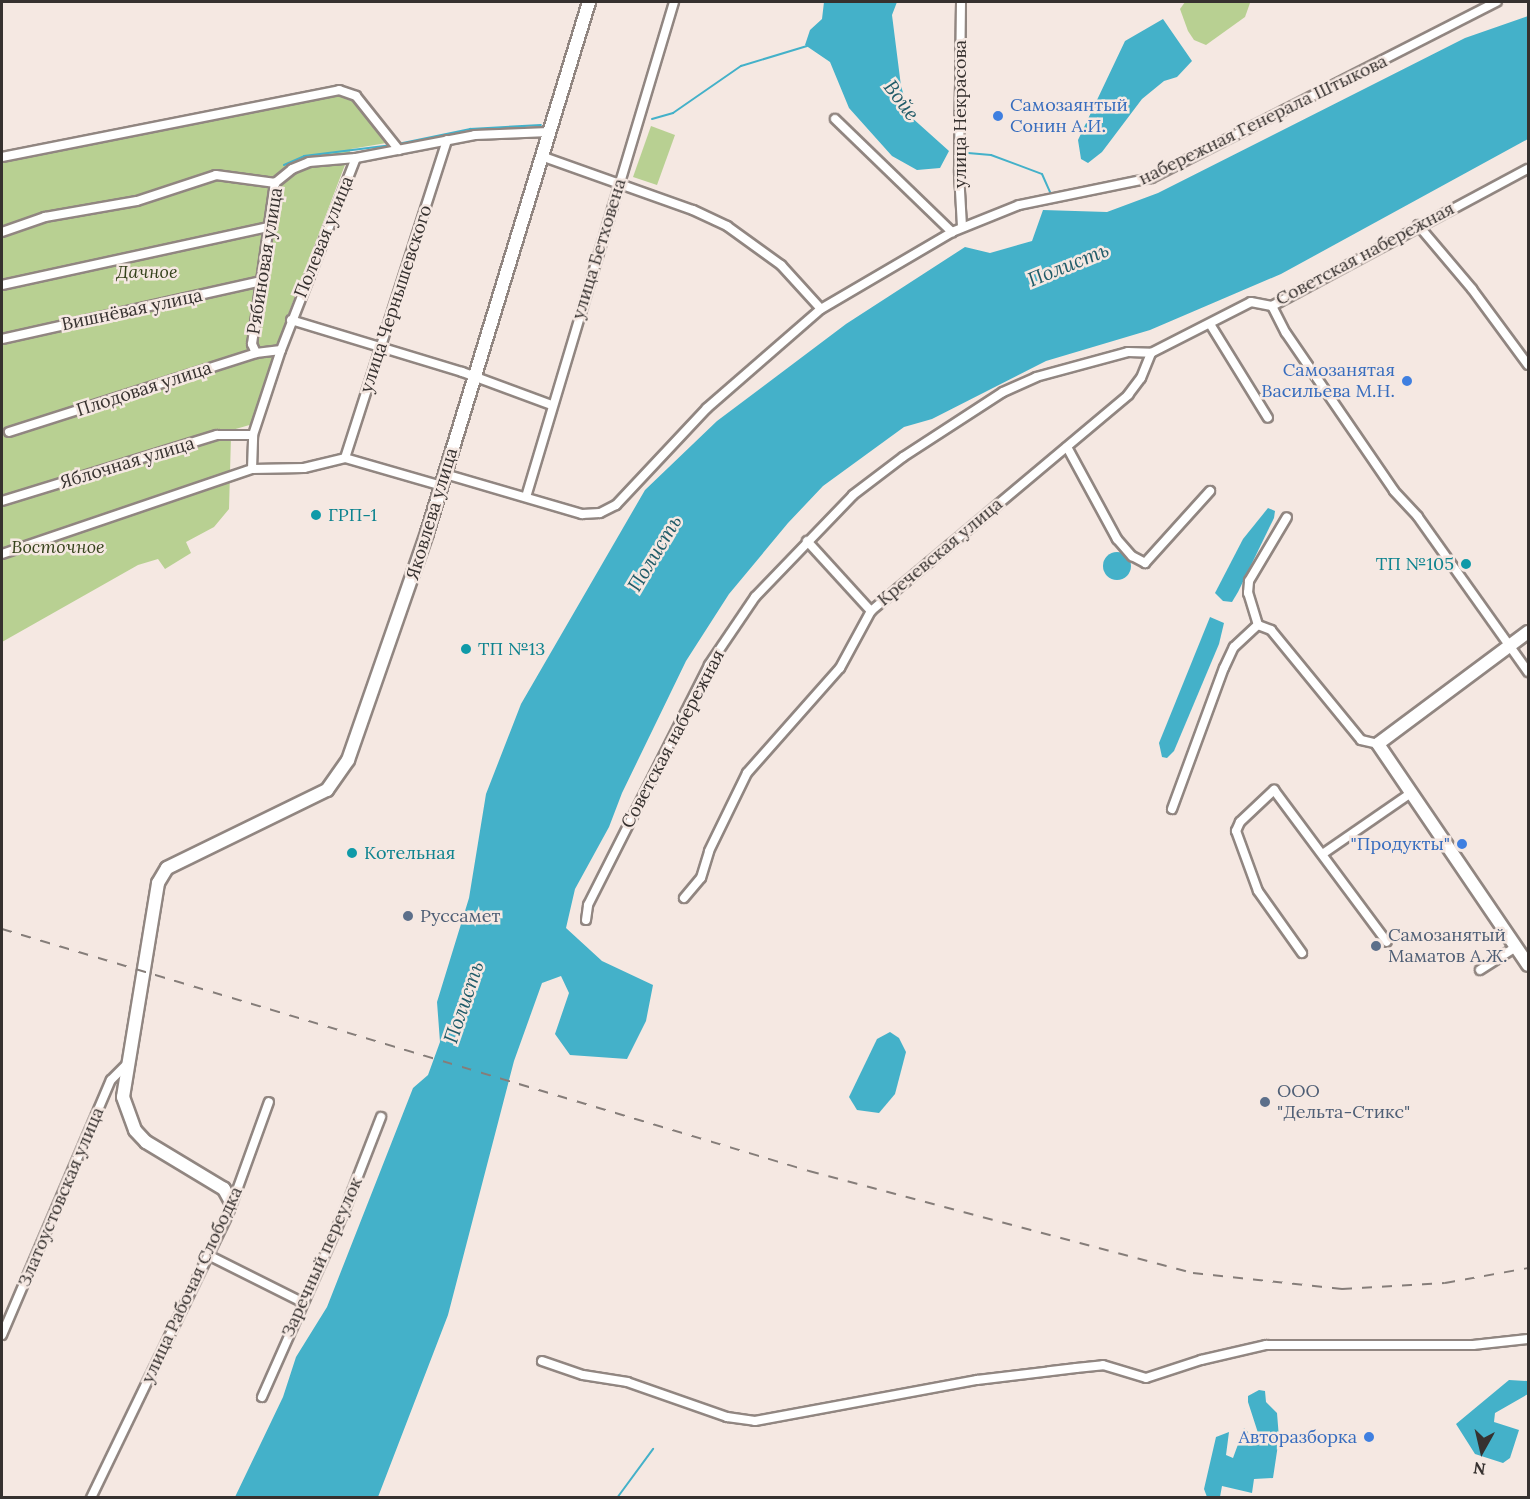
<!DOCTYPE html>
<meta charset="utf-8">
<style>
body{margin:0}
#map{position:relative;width:1530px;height:1499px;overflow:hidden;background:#f5e8e2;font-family:Lora,serif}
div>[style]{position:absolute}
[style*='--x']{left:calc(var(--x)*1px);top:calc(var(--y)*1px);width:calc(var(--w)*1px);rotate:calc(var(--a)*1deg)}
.green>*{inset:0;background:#b8d092}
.water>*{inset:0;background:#44b1c9}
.round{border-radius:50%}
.stream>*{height:2px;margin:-1px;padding:0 1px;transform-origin:1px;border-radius:1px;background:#44b1c9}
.roads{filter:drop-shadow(2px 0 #918681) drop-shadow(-2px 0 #918681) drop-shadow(0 2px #918681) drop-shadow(0 -2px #918681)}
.street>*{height:8px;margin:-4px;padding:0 4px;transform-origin:4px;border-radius:4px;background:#fff}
.secondary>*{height:12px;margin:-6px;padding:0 6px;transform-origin:6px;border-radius:6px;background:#fff}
.rail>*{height:2px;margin-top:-1px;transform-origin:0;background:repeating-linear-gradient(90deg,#857d79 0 10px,transparent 0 20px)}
.dots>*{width:16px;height:16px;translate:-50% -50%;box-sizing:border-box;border:3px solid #f5e8e2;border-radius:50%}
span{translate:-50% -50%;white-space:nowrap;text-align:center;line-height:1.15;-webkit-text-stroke:5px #f5e8e2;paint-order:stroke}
.shop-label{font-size:18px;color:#366cbe}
.left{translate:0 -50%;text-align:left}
.right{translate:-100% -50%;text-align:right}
.street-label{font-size:18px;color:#36312f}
.park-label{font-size:18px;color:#35421b;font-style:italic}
.culture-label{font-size:18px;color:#0d838f}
.service-label{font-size:18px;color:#4e5e75}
.water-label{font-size:20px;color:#215c69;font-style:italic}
.frame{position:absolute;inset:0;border:3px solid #36312f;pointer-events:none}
.north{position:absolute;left:1452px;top:1421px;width:60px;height:60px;-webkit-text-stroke:4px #f5e8e2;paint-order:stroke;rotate:188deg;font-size:16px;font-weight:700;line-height:24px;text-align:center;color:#36312f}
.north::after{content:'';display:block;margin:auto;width:21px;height:27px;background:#36312f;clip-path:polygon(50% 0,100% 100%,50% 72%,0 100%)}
</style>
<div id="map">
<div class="green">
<div style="clip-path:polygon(1185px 2px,1250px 2px,1250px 3px,1245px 17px,1206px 45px,1194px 40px,1188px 31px,1180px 9px)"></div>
<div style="clip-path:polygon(341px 85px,361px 93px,398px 141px,351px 149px,289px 312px,253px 424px,2px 496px,2px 154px)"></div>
<div style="clip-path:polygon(651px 126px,675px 135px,657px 185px,633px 177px)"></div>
<div style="clip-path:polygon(231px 436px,229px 509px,214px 527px,186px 542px,191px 553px,165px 569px,158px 559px,138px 565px,2px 642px,2px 504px)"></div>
</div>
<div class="water">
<div style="clip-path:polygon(824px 2px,897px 2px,892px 15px,901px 86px,910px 116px,949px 151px,940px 168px,917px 170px,892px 156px,849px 108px,830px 62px,805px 45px,810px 30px,822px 19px)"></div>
<div style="clip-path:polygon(1528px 16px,1528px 139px,1281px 274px,1150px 330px,1046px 361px,932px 419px,904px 427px,823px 486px,788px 523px,729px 594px,686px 661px,622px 793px,609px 827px,575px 889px,566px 928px,602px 961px,653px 985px,646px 1021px,627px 1059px,570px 1055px,555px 1034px,569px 993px,561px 976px,542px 983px,514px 1061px,448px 1315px,378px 1497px,235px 1497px,283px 1397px,296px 1357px,327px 1307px,413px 1088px,428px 1075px,440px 1042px,437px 1002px,469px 898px,486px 794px,521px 704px,645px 490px,717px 421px,846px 324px,965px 247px,990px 253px,1032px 241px,1043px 210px,1107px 212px,1158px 193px,1465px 38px)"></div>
<div style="clip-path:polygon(1163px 19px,1192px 61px,1177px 77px,1164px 81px,1142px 99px,1102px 152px,1088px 163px,1081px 159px,1078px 140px,1125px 41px)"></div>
<div style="clip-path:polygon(1268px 508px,1275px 511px,1274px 518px,1238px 592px,1232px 602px,1223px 601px,1215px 593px,1243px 539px)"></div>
<div class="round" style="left:1103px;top:552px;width:28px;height:28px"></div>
<div style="clip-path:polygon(1210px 617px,1224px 623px,1219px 644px,1174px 751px,1167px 758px,1162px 757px,1159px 743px)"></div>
<div style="clip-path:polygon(890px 1032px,899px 1038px,906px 1052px,895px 1094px,879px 1113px,857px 1110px,849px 1097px,877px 1039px)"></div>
<div style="clip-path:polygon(1509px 1380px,1528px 1381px,1528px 1394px,1495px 1413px,1494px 1422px,1519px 1430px,1510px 1458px,1503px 1463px,1475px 1454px,1456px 1424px)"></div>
<div style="clip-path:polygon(1259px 1390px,1265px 1391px,1266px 1402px,1277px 1413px,1279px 1438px,1273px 1478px,1254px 1479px,1252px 1493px,1222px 1486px,1220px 1497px,1207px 1497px,1204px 1489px,1216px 1437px,1229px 1432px,1226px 1455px,1233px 1458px,1244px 1428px,1250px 1434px,1259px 1436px,1248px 1402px,1248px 1396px)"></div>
</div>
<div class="stream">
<div style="--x:652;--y:119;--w:22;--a:-16"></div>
<div style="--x:673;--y:113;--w:83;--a:-34.7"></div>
<div style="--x:741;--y:66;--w:69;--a:-16.9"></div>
<div style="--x:398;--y:144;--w:74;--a:-11.8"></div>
<div style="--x:470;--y:129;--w:71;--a:-3.2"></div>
<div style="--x:968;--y:153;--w:23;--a:5"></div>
<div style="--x:991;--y:155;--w:54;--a:20.4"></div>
<div style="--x:1042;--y:174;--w:22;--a:66"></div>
<div style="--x:284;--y:165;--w:22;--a:-24"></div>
<div style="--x:304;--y:156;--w:89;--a:-7.1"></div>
<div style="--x:617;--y:1498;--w:61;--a:-53.7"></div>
</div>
<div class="roads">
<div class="street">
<div style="--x:961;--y:2;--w:171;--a:90.7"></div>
<div style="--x:959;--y:173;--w:54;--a:86.8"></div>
<div style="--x:835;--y:119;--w:163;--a:44"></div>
<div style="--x:541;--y:156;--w:161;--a:19.6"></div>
<div style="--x:693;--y:210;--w:38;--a:25"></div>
<div style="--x:727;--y:226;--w:67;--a:35.8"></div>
<div style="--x:781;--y:265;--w:59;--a:47.7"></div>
<div style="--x:2;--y:157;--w:344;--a:-11.2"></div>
<div style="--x:339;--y:90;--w:18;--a:19"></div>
<div style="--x:356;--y:96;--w:69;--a:51.5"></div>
<div style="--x:1418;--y:225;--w:84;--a:49.8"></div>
<div style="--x:1472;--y:289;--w:94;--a:53.6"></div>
<div style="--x:2;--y:232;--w:46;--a:-19.2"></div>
<div style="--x:45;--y:217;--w:93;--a:-9.9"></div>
<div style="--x:137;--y:201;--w:83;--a:-18.2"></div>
<div style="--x:216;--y:175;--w:60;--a:7.7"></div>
<div style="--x:2;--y:285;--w:273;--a:-12.3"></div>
<div style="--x:1272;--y:306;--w:30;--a:63"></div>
<div style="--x:1286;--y:333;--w:191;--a:55.6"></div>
<div style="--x:1394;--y:491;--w:35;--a:47"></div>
<div style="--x:1418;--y:517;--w:190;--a:54.6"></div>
<div style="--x:291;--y:320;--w:179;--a:16.9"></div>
<div style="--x:462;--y:372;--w:95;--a:20.3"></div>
<div style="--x:1210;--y:324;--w:110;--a:58.3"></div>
<div style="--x:2;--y:339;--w:266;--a:-12.6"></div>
<div style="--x:256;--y:353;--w:10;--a:-114"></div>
<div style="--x:252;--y:344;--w:163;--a:-81.9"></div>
<div style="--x:275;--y:183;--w:22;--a:-39"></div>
<div style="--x:292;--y:169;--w:18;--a:-22"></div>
<div style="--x:309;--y:162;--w:47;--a:-4.9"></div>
<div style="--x:9;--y:432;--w:259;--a:-17.7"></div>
<div style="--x:256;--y:353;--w:25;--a:-7"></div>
<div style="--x:1067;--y:447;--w:105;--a:61.5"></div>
<div style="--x:1117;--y:539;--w:23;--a:49"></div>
<div style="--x:1132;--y:556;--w:15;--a:28"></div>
<div style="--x:1145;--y:563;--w:97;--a:-47.9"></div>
<div style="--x:345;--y:458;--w:334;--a:-72.2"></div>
<div style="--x:252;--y:469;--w:34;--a:-88"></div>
<div style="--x:253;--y:435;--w:89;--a:-71.8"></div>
<div style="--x:281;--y:350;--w:206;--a:-68.7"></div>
<div style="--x:356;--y:158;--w:121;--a:-10.9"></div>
<div style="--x:475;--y:135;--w:74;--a:-2.3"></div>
<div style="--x:445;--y:474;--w:143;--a:16.3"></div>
<div style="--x:582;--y:514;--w:18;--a:-3"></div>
<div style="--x:600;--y:513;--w:18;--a:-27"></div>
<div style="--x:616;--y:505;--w:133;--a:-46.8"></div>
<div style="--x:707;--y:408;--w:151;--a:-41"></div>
<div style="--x:821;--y:309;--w:152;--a:-30.4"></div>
<div style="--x:952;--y:232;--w:72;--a:-21.9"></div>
<div style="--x:1019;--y:205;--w:135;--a:-11.6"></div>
<div style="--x:1151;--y:178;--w:388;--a:-27"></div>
<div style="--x:526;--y:497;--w:517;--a:-73.35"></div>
<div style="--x:2;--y:501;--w:225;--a:-17.1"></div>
<div style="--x:217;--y:435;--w:36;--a:0"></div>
<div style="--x:807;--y:541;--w:95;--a:47.6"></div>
<div style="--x:2;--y:554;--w:264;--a:-18.8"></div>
<div style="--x:252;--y:469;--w:52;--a:-1.1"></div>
<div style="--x:304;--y:468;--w:42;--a:-13.7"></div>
<div style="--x:345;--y:458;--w:101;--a:16.1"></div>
<div style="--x:1258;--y:625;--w:14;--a:21"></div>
<div style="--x:1271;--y:630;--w:142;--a:50.7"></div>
<div style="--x:1361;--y:740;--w:17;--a:13"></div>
<div style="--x:1258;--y:625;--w:34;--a:-107"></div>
<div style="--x:1248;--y:593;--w:12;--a:-85"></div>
<div style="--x:1249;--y:581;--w:74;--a:-59.3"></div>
<div style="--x:1172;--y:809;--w:150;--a:-69.8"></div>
<div style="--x:1224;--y:668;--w:23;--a:-65"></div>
<div style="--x:1234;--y:647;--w:33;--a:-43"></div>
<div style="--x:1324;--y:853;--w:106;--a:-34.6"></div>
<div style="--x:684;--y:898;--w:26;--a:-50"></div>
<div style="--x:701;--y:878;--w:28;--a:-73"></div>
<div style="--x:709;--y:851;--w:87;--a:-64"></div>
<div style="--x:747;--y:773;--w:140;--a:-48.5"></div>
<div style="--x:840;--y:668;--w:65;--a:-61.5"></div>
<div style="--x:871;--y:611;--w:336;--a:-40"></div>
<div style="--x:1128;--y:395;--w:21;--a:-53"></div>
<div style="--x:1141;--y:378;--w:27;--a:-68"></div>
<div style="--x:586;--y:920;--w:15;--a:-82"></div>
<div style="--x:588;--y:905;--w:269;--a:-63.2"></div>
<div style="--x:709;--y:665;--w:82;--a:-55.9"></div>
<div style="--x:755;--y:597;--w:141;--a:-46.1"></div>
<div style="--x:853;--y:495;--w:63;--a:-37.2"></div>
<div style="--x:903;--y:457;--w:119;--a:-33"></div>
<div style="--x:1003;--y:392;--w:36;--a:-24"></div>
<div style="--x:1036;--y:377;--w:95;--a:-15.2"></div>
<div style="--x:1128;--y:352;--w:23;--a:2"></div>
<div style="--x:1151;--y:353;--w:112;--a:-27"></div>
<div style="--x:1251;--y:302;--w:21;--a:11"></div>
<div style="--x:1272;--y:306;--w:290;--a:-28.2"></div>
<div style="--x:1302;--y:953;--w:76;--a:-125.4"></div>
<div style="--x:1258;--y:891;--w:64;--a:-110.1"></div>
<div style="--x:1236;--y:831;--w:10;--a:-66"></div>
<div style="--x:1240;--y:822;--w:47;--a:-43.3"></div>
<div style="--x:1274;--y:790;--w:189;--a:53.4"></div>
<div style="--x:1480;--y:970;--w:43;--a:-32.6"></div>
<div style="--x:208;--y:1255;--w:105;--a:26.6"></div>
<div style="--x:2;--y:1335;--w:277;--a:-66.9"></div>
<div style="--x:111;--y:1080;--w:24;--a:-45"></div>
<div style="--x:542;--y:1361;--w:43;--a:18.9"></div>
<div style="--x:583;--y:1375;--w:45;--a:9"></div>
<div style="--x:627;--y:1382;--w:106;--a:19.3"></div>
<div style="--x:727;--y:1417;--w:28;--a:8"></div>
<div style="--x:755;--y:1421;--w:226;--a:-10.5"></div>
<div style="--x:977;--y:1380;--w:100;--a:-6.9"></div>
<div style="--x:1076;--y:1368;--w:27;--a:-6"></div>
<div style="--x:1103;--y:1365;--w:45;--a:16.8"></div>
<div style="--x:1146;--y:1378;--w:58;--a:-18.1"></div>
<div style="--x:1201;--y:1360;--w:67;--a:-13"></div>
<div style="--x:1266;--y:1345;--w:207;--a:0"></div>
<div style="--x:1473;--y:1345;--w:55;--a:-6.2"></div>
<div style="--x:262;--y:1397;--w:202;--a:-66.1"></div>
<div style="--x:344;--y:1212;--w:102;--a:-68.7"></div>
<div style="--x:91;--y:1498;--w:314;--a:-64.2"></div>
<div style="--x:228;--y:1215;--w:120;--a:-70.1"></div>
</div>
<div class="secondary">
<div style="--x:1528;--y:632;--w:187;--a:143.3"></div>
<div style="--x:1378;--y:744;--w:267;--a:55.8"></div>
<div style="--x:230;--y:1200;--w:13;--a:-119"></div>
<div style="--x:224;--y:1189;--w:91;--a:-148.9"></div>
<div style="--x:146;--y:1142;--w:16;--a:-133"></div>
<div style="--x:135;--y:1130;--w:35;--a:-110"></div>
<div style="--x:123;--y:1097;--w:217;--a:-80.7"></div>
<div style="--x:158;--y:883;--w:17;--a:-59"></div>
<div style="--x:167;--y:868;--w:178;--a:-26"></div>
<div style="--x:327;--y:790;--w:37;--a:-55"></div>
<div style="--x:348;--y:760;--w:240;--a:-70.8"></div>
<div style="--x:427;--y:533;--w:555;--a:-73.03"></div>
</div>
</div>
<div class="rail">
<div style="--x:2;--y:929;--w:843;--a:16.69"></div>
<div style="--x:809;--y:1171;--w:397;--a:14.9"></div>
<div style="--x:1193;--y:1273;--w:150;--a:6.1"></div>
<div style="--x:1342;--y:1289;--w:103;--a:-3.3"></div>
<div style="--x:1445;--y:1283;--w:84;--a:-10.2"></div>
</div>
<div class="dots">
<div style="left:998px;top:116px;background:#3f7fe0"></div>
<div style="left:1407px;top:381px;background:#3f7fe0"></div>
<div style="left:316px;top:515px;background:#0f9aa8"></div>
<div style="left:1466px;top:564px;background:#0f9aa8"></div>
<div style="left:466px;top:649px;background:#0f9aa8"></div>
<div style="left:1462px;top:844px;background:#3f7fe0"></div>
<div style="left:352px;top:853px;background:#0f9aa8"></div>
<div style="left:408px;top:916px;background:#5c6f8a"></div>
<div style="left:1376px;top:946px;background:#5c6f8a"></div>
<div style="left:1265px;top:1102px;background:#5c6f8a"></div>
<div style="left:1369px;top:1437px;background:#3f7fe0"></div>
</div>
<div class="shop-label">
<span class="left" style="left:1010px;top:116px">Самозаянтый<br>Сонин А.И.</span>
<span class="right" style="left:1395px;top:381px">Самозанятая<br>Васильева М.Н.</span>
<span class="right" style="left:1450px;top:844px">"Продукты"</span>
<span class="right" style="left:1357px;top:1437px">Авторазборка</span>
</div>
<div class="street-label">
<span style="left:960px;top:114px;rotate:-90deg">улица Некрасова</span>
<span style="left:1263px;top:120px;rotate:-26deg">набережная Генерала Штыкова</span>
<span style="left:324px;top:237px;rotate:-68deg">Полевая улица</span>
<span style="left:599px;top:249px;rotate:-73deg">улица Бетховена</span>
<span style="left:1365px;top:254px;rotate:-28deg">Советская набережная</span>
<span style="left:265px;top:261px;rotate:-81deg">Рябиновая улица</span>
<span style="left:396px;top:299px;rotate:-72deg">улица Чернышевского</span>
<span style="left:132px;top:310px;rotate:-12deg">Вишнёвая улица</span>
<span style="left:144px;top:389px;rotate:-18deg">Плодовая улица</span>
<span style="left:127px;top:463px;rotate:-17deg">Яблочная улица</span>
<span style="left:432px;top:514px;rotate:-73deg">Яковлева улица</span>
<span style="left:940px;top:552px;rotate:-40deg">Кречевская улица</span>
<span style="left:673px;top:739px;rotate:-62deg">Советская набережная</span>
<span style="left:61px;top:1197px;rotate:-67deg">Златоустовская улица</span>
<span style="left:322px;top:1257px;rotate:-66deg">Заречный переулок</span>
<span style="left:192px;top:1285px;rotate:-65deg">улица Рабочая Слободка</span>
</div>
<div class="park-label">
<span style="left:147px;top:272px">Дачное</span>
<span style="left:58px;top:547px">Восточное</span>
</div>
<div class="culture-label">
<span class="left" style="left:328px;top:515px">ГРП-1</span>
<span class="right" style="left:1454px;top:564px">ТП №105</span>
<span class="left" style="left:478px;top:649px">ТП №13</span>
<span class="left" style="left:364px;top:853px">Котельная</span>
</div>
<div class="service-label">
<span class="left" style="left:420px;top:916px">Руссамет</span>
<span class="left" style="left:1388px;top:946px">Самозанятый<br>Маматов А.Ж.</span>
<span class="left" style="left:1277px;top:1102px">ООО<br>"Дельта-Стикс"</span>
</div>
<div class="water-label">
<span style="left:902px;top:100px;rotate:53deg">Войе</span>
<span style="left:1068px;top:264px;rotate:-22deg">Полисть</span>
<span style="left:654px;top:553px;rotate:-59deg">Полисть</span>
<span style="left:463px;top:1002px;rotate:-71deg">Полисть</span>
</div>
<div class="frame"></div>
<div class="north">N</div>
</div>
